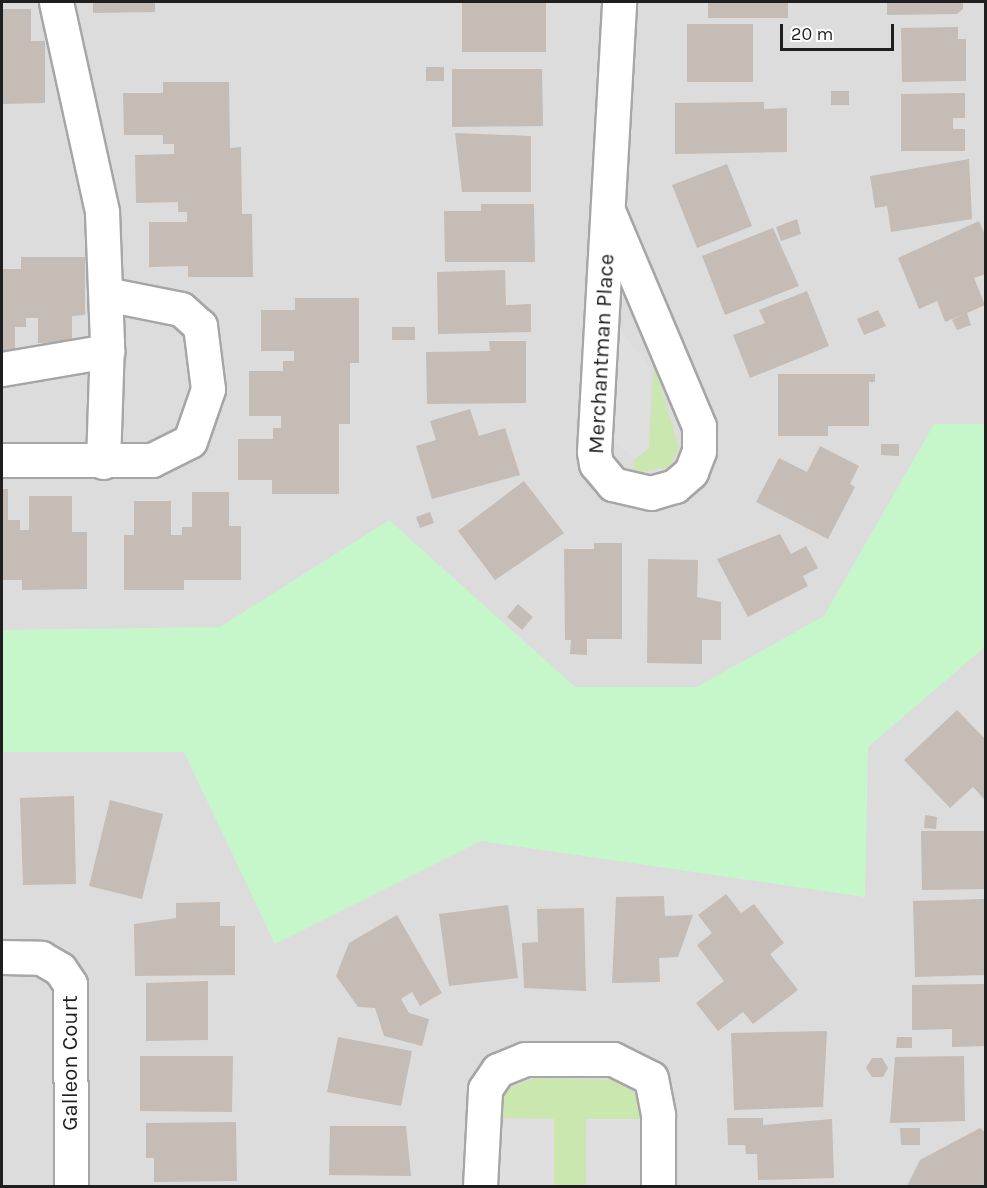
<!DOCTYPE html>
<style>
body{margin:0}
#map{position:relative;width:987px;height:1188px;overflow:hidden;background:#efece6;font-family:Karla,sans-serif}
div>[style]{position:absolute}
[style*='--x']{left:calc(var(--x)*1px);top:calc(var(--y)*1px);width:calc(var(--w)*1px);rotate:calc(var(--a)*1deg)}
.residential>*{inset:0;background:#dddcdc}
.grass>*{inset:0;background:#c9e7ae}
.park>*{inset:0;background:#c5f7ca}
.parking>*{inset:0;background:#dfdfdf}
.building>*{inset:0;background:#c4bcb5}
.roads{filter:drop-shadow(2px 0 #a6a6a6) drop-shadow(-2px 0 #a6a6a6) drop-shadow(0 2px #a6a6a6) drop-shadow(0 -2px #a6a6a6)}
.minor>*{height:33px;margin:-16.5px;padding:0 16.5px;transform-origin:16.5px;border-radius:16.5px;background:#fff}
span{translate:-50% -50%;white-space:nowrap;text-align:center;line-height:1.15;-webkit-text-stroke:4.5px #fff;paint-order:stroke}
.street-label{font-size:22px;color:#1f1f1f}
.frame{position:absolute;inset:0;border:3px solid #1f1f1f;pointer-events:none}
.scale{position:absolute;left:780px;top:24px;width:114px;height:27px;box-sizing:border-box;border:3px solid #1f1f1f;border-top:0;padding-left:8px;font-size:18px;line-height:21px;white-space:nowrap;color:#1f1f1f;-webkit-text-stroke:4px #fff;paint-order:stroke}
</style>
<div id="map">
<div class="residential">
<div style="clip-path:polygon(2px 2px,985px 2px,985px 1186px,2px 1186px)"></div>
</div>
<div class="grass">
<div style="clip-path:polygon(654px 365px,679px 448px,669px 467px,640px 472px,632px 470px,635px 459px,649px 448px)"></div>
<div style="clip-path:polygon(534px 1078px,619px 1080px,639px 1097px,640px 1119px,586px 1119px,586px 1186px,554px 1186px,554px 1119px,500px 1118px,503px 1091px)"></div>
</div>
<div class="park">
<div style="clip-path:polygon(934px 424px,985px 424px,985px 647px,868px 747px,865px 897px,481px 841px,275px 944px,184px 752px,2px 752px,2px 630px,220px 627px,389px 520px,575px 687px,697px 687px,824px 616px)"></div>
</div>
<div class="parking">
<div style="clip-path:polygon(620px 328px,650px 368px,649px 448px,635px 459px,612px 440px)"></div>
<div style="clip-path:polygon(500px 1118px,554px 1119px,554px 1186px,499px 1186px)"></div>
<div style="clip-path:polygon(586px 1119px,640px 1119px,640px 1186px,586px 1186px)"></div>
</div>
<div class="building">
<div style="clip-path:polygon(93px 2px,155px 2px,155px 12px,93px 13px)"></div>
<div style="clip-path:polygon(462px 2px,546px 2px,546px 52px,462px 52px)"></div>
<div style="clip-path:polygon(708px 2px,788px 2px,788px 18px,708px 18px)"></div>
<div style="clip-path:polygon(887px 2px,963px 2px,963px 9px,957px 14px,887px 15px)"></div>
<div style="clip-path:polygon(2px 9px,31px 9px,31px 41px,45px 41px,45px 103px,2px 104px)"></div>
<div style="clip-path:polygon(687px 24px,753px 24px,753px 82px,687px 82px)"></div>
<div style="clip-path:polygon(958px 27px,958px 39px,966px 39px,966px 81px,902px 82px,901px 28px)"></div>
<div style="clip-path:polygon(426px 67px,444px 67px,444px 81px,426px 81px)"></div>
<div style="clip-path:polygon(452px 69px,542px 69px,543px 126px,452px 127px)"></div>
<div style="clip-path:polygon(163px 82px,229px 82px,230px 148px,241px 147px,242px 214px,252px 214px,253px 277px,188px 277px,188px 266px,149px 267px,149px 222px,187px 222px,187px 212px,178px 212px,178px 202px,136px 203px,135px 155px,174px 154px,174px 144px,163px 144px,163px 135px,124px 135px,123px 93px,163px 93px)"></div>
<div style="clip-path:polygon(831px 91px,849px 91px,849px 105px,831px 105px)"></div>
<div style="clip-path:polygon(965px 93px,965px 118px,953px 118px,953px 129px,965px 129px,965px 151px,901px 151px,901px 94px)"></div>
<div style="clip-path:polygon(764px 102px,764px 109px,787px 108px,787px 152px,675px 154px,675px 103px)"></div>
<div style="clip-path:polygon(455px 133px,531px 136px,531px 192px,462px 192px)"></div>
<div style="clip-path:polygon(969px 159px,972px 219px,891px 232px,887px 206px,875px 208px,870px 176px)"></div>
<div style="clip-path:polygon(727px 164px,752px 226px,697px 248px,672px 185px)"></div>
<div style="clip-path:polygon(481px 204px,534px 204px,535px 262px,445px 262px,444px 211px,481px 211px)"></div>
<div style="clip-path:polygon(797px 219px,801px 234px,781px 241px,776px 227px)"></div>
<div style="clip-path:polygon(979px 221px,986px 237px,986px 274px,974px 278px,985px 305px,967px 313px,971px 325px,957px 330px,952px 320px,962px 315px,945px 322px,937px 301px,919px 309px,898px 258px)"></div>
<div style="clip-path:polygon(773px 228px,799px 286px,725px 315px,702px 256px)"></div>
<div style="clip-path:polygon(21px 257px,85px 257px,85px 315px,72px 316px,72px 342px,38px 343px,38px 318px,26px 318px,26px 327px,15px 327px,15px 355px,2px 355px,2px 269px,21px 269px)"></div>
<div style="clip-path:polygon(505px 270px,506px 305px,531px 304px,531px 332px,438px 334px,437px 272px)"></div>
<div style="clip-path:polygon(807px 291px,829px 346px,750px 378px,733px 335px,765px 323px,759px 310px)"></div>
<div style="clip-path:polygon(295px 298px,359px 298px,359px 363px,350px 363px,350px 424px,339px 424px,339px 494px,272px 494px,272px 480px,238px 480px,238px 439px,273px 439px,273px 428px,281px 428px,281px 416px,249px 416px,249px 371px,283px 371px,283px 361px,294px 361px,294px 351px,261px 351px,261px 310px,295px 310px)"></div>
<div style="clip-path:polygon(878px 310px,886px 326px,864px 335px,857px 319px)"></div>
<div style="clip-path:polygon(392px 327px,415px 327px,415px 340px,392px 340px)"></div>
<div style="clip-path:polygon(489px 341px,526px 341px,526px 403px,427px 404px,426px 352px,490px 351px)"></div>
<div style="clip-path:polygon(778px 374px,875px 374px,875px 382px,869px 382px,869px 426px,828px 426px,828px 436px,778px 436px)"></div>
<div style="clip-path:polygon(470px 409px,479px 436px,505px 428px,520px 475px,432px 499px,416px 446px,436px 440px,430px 421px)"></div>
<div style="clip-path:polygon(881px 444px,899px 444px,899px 456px,881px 455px)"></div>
<div style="clip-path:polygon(820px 446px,859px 466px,850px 484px,855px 487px,828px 539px,756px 502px,779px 458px,807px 472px)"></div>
<div style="clip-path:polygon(524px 481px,564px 533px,495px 580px,458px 531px)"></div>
<div style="clip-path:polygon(2px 489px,8px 489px,8px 520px,20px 520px,20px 530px,29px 530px,29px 496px,72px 496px,72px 532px,87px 532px,87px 589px,22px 590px,22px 580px,2px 580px)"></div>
<div style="clip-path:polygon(192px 492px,229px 492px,229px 526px,241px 526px,241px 580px,184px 580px,184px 590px,124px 590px,124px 535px,134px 535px,134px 501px,171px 501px,171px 535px,182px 535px,182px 527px,192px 527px)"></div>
<div style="clip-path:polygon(430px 512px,434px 523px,420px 528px,416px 517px)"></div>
<div style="clip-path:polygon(780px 534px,791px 554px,806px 546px,818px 568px,803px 576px,808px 586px,748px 617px,717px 559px)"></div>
<div style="clip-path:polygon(594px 543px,622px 543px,622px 639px,587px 639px,587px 655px,570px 654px,571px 640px,565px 640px,564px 549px,594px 549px)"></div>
<div style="clip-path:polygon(648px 559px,698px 560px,697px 597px,721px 602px,721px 640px,702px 640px,702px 664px,647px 663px)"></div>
<div style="clip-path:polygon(518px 604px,533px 617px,522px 630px,507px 617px)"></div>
<div style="clip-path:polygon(957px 710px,986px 740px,986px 801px,973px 787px,950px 808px,904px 760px)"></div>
<div style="clip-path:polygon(74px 796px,76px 884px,23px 885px,20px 798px)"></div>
<div style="clip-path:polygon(110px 800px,163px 814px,142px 899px,89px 886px)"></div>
<div style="clip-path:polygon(925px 815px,937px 817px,936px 829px,924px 828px)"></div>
<div style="clip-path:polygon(921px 831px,986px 831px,986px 889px,922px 890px)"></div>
<div style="clip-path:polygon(726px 894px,741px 913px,754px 904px,784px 943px,770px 954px,798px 990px,753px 1024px,743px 1012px,718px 1031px,696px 1003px,724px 981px,697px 945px,712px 933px,698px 915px)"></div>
<div style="clip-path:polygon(664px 896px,665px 916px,693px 915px,678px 957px,659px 958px,660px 982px,612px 983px,616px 897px)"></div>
<div style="clip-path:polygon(985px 899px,986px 975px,915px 977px,913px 901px)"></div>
<div style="clip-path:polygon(220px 902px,220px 926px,235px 926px,235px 975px,135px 976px,134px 924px,176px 918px,176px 903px)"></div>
<div style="clip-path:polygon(508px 905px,518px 978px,449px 986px,439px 914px)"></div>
<div style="clip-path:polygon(584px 908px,586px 991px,524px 988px,522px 943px,538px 942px,537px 909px)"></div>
<div style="clip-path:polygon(397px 915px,442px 993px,420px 1006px,412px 992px,401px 999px,409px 1013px,429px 1019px,422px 1046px,384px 1036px,375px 1008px,358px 1007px,336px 976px,349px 943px)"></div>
<div style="clip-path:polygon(208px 981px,208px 1040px,146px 1041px,146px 983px)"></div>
<div style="clip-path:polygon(986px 984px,986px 1046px,952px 1047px,952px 1029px,912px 1030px,912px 985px)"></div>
<div style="clip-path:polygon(827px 1031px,823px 1107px,734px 1110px,731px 1033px)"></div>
<div style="clip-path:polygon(338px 1037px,412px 1051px,401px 1106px,327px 1092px)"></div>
<div style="clip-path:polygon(897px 1037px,912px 1037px,912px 1048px,896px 1048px)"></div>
<div style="clip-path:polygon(140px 1056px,233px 1056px,232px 1112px,140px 1111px)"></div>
<div style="clip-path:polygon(964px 1056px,965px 1121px,890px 1123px,895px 1057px)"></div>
<div style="clip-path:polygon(872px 1058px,882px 1058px,888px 1068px,883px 1077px,872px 1077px,866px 1068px)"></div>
<div style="clip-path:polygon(727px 1118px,763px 1118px,763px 1125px,832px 1119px,834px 1178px,758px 1180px,757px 1154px,746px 1154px,745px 1145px,728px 1145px)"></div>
<div style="clip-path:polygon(236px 1122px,237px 1181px,154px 1182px,154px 1158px,146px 1158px,146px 1123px)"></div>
<div style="clip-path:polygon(330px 1126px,406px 1126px,411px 1176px,329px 1175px)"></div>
<div style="clip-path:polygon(900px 1128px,920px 1128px,920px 1145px,901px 1145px)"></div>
<div style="clip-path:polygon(980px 1128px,986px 1133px,986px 1186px,907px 1186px,920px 1160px)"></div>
</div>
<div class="roads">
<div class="minor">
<div style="--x:56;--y:2;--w:215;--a:77.6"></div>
<div style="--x:102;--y:212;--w:130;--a:87.8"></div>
<div style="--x:107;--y:342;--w:120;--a:91.9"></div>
<div style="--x:609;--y:213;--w:231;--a:67.1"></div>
<div style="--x:699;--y:426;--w:25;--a:90"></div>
<div style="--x:699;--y:451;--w:22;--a:111"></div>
<div style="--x:691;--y:472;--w:21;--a:139"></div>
<div style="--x:675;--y:486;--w:25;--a:164"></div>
<div style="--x:651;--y:493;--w:39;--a:-167"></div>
<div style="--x:613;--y:484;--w:26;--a:-130"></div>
<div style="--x:596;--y:464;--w:12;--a:-99"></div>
<div style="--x:594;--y:452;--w:451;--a:-86.8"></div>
<div style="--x:2;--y:369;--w:107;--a:-9.7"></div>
<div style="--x:2;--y:460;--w:150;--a:0"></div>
<div style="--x:152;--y:460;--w:42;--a:-26.6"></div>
<div style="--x:190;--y:441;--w:55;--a:-70.9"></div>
<div style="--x:208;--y:389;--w:64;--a:-97.2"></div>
<div style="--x:200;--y:326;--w:25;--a:-138"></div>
<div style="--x:181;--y:309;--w:76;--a:-168.7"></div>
<div style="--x:2;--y:957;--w:39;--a:1"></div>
<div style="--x:41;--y:958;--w:22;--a:30"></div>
<div style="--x:60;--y:969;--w:18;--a:56"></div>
<div style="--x:70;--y:984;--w:202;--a:89.7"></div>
<div style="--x:480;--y:1186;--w:97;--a:-87"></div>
<div style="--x:485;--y:1089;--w:23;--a:-56"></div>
<div style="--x:498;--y:1070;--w:29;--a:-22"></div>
<div style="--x:525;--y:1059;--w:88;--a:0"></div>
<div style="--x:613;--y:1059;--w:42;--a:26.6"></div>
<div style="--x:651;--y:1078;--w:38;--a:79"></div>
<div style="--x:658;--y:1115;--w:71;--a:90"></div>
</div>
</div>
<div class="street-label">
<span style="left:602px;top:354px;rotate:-87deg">Merchantman Place</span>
<span style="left:71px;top:1063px;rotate:-90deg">Galleon Court</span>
</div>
<div class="frame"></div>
<div class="scale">20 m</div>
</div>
